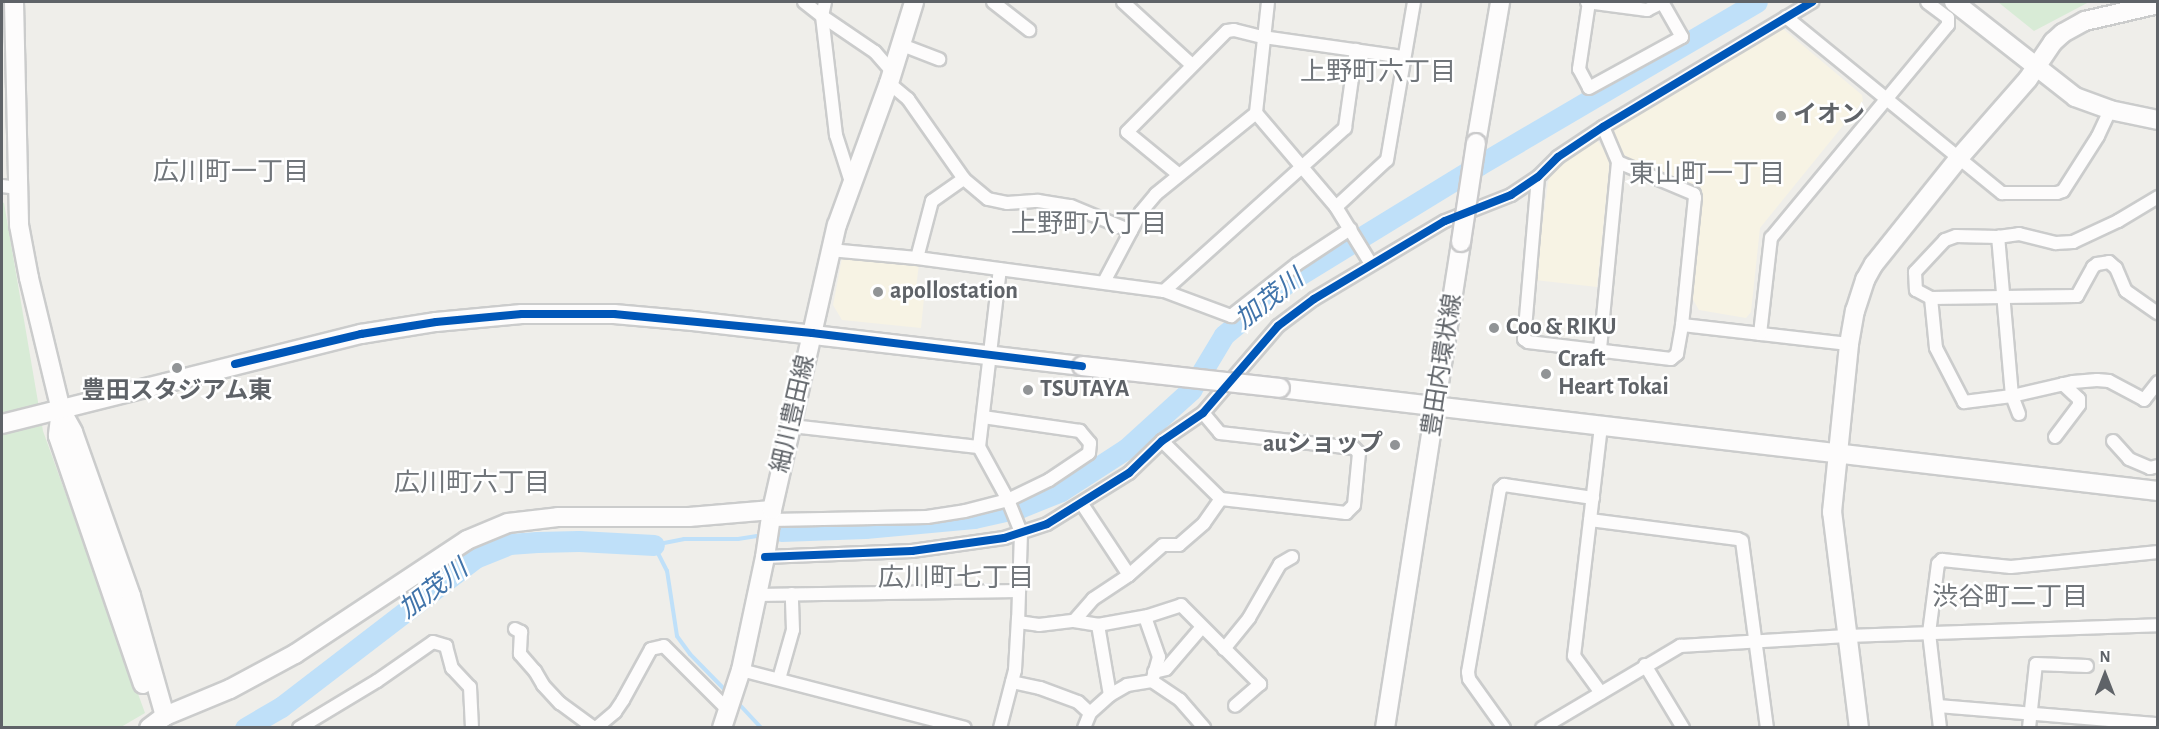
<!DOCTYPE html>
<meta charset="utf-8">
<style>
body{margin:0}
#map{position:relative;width:2159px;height:729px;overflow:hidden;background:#efeeea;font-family:"Alegreya Sans","Noto Sans JP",sans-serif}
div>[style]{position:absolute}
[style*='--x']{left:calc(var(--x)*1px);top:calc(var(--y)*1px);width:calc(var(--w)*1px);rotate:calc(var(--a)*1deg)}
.commercial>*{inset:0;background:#f7f3e4}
.green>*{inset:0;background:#d8ebd6}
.stream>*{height:4px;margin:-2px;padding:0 2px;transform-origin:2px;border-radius:2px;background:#bfe0f9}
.river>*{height:21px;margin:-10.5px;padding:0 10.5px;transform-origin:10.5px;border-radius:10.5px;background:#bfe0f9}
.roads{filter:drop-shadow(2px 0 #cbcccc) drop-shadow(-2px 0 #cbcccc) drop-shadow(0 2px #cbcccc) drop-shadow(0 -2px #cbcccc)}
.street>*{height:12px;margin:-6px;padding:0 6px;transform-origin:6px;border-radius:6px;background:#fdfcfc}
.secondary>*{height:18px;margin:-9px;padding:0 9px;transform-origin:9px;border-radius:9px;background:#fdfcfc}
.bridges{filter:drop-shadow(2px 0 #cacacb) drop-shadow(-2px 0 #cacacb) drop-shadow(0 2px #cacacb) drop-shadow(0 -2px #cacacb)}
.secondary-bridge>*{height:18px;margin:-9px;padding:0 9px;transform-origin:9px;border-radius:9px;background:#fdfcfc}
.cycleway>*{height:8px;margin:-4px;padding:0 4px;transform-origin:4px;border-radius:4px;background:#0057b8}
.dots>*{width:16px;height:16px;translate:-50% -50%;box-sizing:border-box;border:3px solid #fff;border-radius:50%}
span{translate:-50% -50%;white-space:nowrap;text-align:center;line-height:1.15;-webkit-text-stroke:5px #fff;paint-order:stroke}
.poi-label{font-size:24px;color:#5f6368;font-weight:700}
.left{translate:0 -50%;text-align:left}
.right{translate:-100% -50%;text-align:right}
.street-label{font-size:24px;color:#5f6368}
.neighbourhood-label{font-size:26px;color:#70757a}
.water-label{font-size:26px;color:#4174aa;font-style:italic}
.frame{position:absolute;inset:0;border:3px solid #5f6368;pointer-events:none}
.north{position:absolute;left:2075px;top:645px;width:60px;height:60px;-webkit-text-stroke:4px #fff;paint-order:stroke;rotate:0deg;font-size:16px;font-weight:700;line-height:24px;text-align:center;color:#5f6368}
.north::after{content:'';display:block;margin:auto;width:21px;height:27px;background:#5f6368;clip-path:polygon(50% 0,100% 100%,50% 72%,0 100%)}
</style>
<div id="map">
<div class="commercial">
<div style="clip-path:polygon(1775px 22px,1862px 95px,1863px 101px,1760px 228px,1751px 312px,1746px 318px,1699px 310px,1692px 298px,1701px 187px,1631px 160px,1623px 154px,1611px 128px)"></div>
<div style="clip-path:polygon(1594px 140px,1597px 140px,1610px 159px,1597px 287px,1535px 280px,1548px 182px,1552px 171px)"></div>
<div style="clip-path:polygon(847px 255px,919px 264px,915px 296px,924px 298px,921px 328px,842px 320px,833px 305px,842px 258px)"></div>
</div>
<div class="green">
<div style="clip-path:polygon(1998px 2px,2089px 2px,2034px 31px)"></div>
<div style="clip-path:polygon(2px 202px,4px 203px,43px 431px,145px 713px,121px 727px,2px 728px)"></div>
</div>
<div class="stream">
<div style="--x:728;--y:693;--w:54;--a:-134.3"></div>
<div style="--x:690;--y:654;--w:22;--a:-126"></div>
<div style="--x:677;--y:636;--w:66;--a:-98.7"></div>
<div style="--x:667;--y:571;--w:29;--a:-117"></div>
<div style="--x:654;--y:545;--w:31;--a:-11"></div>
<div style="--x:684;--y:539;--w:54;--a:0"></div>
<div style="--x:738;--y:539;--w:24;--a:-9"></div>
<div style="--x:738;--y:703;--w:34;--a:47"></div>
</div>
<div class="river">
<div style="--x:781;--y:531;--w:84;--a:-2"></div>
<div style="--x:865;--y:528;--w:109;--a:-5.2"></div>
<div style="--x:974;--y:518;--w:46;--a:-12.5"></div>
<div style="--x:1019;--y:508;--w:45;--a:-22"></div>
<div style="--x:1061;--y:491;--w:77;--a:-32.9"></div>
<div style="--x:1126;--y:449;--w:88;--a:-42.2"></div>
<div style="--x:1191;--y:390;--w:64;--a:-59"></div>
<div style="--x:1224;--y:335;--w:83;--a:-39.6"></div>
<div style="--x:1288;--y:282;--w:224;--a:-31.5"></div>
<div style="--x:1479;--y:165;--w:322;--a:-30.4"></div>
<div style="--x:245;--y:728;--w:42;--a:-30.3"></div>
<div style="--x:281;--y:707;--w:245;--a:-37.5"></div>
<div style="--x:475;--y:558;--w:37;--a:-22"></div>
<div style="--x:509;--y:544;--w:28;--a:-4"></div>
<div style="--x:537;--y:542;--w:42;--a:-1.4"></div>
<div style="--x:579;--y:541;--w:75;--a:3.1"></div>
</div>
<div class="roads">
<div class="street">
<div style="--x:804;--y:2;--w:23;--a:38"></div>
<div style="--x:822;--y:16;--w:120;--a:83.3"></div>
<div style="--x:836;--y:135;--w:49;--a:72.3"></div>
<div style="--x:825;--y:2;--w:14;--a:102"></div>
<div style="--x:822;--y:16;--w:64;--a:34.2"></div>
<div style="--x:875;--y:52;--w:28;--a:49"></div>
<div style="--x:993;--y:2;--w:46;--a:37.9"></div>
<div style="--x:1123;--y:2;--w:93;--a:42.4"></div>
<div style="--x:1268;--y:2;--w:112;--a:96.2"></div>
<div style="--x:1256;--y:113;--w:123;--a:49.6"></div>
<div style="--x:1336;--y:207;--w:67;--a:58.4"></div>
<div style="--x:1587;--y:2;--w:61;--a:7.6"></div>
<div style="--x:1647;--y:10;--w:18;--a:-27"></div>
<div style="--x:1589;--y:2;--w:68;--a:98.5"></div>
<div style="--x:1579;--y:69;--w:21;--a:62"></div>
<div style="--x:1589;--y:88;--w:106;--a:-28.7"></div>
<div style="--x:1682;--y:37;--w:40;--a:-119.7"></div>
<div style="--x:1786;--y:17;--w:279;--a:39.2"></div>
<div style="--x:2002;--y:193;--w:55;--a:0"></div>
<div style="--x:2057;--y:193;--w:6;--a:-18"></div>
<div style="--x:2063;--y:191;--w:65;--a:-57.5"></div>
<div style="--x:2098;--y:136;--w:29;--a:-65"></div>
<div style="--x:902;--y:45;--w:40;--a:21"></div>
<div style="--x:889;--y:83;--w:25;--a:40"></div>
<div style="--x:908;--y:99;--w:98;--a:55"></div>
<div style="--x:964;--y:179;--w:31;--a:40"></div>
<div style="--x:988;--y:199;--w:19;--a:12"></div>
<div style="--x:1007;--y:203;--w:31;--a:-4"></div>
<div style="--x:1038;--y:201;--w:33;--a:9"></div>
<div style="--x:1071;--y:206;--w:65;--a:22.6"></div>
<div style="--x:1178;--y:174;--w:66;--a:-140.5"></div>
<div style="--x:1127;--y:132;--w:142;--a:-45.3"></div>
<div style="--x:1227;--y:31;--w:7;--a:-8"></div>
<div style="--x:1234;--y:30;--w:30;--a:14"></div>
<div style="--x:1263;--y:37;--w:142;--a:8.1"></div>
<div style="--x:1538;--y:177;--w:163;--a:94.9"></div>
<div style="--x:1524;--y:339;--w:5;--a:37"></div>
<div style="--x:1528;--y:342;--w:144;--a:6.8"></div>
<div style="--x:1671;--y:359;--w:8;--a:-40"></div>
<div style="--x:1677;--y:354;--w:29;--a:-80"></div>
<div style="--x:1682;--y:325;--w:128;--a:-84.2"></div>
<div style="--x:1695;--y:198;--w:4;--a:-104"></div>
<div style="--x:1694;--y:194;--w:82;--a:-157.2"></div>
<div style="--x:2;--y:186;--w:16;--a:7"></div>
<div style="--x:1336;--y:207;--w:69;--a:-42.7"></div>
<div style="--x:1387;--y:160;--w:160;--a:-80.3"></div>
<div style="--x:1998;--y:237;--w:42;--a:-178.6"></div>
<div style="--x:1956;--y:236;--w:12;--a:160"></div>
<div style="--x:1945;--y:240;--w:44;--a:133.2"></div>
<div style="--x:1915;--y:272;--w:18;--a:87"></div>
<div style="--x:1916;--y:290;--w:17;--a:28"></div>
<div style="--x:1931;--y:298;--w:50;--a:84.3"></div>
<div style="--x:1936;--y:348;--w:61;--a:62.6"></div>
<div style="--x:1964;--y:402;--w:48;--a:-7.1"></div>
<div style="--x:2012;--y:396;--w:63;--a:-12.9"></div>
<div style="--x:2073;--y:382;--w:24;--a:-5"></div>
<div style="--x:2097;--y:380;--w:12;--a:5"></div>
<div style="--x:2109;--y:381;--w:40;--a:28"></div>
<div style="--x:2144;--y:400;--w:23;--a:-52"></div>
<div style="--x:830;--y:250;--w:87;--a:5.3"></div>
<div style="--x:917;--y:258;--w:249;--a:7.6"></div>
<div style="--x:1164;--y:291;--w:72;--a:20.5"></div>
<div style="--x:1231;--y:316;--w:84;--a:-38.2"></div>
<div style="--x:1297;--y:264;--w:64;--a:-33.4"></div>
<div style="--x:917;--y:258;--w:59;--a:-75.3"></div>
<div style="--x:932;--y:201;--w:39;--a:-35"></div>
<div style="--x:1104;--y:282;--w:79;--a:-62.1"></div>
<div style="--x:1141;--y:212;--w:23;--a:-50"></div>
<div style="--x:1156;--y:194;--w:129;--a:-39"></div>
<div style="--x:1164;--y:291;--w:244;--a:-42"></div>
<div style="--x:1345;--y:128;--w:79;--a:-82"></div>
<div style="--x:1931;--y:298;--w:146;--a:-0.8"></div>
<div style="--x:2077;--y:296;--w:33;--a:-61"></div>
<div style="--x:2093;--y:267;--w:5;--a:-37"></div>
<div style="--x:2097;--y:264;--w:12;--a:-9"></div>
<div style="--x:2109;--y:262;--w:9;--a:41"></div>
<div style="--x:2116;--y:268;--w:25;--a:67"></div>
<div style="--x:2126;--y:291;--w:39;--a:35"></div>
<div style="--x:1682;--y:325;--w:168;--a:6.5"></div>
<div style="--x:1760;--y:334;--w:97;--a:-83.5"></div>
<div style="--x:1771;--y:238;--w:277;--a:-50.3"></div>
<div style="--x:1948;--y:25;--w:7;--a:-90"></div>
<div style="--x:1948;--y:18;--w:26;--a:-143"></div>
<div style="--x:1600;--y:349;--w:188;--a:-84.5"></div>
<div style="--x:1618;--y:162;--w:38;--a:-113"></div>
<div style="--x:2019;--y:414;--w:19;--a:-111"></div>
<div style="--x:2012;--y:396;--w:160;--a:-95"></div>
<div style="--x:1998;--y:237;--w:21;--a:-8"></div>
<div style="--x:2019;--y:234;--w:38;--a:14"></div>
<div style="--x:2056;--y:243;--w:17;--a:-3"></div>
<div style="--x:2073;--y:242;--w:50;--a:-25"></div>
<div style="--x:2118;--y:221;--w:47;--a:-31"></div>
<div style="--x:791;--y:426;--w:189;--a:6.4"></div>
<div style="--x:979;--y:447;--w:179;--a:-83.3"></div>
<div style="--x:2055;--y:437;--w:40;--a:-53"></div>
<div style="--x:2079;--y:405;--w:6;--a:-90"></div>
<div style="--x:2079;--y:399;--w:22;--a:-137"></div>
<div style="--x:1162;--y:441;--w:83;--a:44.5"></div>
<div style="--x:1221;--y:499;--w:126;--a:6.4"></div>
<div style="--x:1346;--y:513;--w:11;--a:-45"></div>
<div style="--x:1354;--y:505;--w:52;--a:-84.5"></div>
<div style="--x:1359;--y:453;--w:7;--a:-135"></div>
<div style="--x:1354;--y:448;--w:135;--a:-173.6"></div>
<div style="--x:1220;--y:433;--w:26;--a:-130"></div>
<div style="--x:2113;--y:441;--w:24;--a:48"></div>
<div style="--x:2129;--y:459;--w:23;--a:23"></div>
<div style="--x:2150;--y:468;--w:8;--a:-14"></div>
<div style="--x:979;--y:447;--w:60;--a:61.3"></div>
<div style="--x:1008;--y:500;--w:35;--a:68"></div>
<div style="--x:1021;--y:533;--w:89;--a:91.9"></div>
<div style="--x:1018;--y:622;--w:21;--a:8"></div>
<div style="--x:1039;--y:625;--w:35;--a:-7"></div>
<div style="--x:1074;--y:621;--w:29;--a:-49"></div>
<div style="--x:1093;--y:599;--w:43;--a:-33.7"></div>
<div style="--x:1129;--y:575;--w:45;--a:-41.4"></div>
<div style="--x:1163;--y:545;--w:16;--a:0"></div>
<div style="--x:1179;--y:545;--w:33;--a:-41"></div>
<div style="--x:1204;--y:523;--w:29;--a:-55"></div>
<div style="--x:1082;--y:504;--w:85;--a:56.5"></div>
<div style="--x:771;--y:520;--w:156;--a:-1.1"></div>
<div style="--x:927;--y:517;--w:38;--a:-9"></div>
<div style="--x:965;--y:511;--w:44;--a:-14.3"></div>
<div style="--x:1008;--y:500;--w:46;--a:-26"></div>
<div style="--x:1049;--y:480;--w:48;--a:-34"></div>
<div style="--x:1089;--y:453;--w:10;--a:-84"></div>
<div style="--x:1090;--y:443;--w:16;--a:-130"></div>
<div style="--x:1080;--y:431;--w:98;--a:-171.8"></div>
<div style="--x:1590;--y:520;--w:149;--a:7.3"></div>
<div style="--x:1738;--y:539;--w:4;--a:27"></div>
<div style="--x:1742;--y:541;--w:189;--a:82.4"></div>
<div style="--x:765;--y:557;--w:147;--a:-2.3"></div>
<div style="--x:912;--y:551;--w:93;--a:-8"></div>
<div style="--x:1004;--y:538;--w:45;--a:-18"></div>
<div style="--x:1047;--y:524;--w:97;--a:-31.9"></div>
<div style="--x:1129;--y:473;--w:46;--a:-44.1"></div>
<div style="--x:1162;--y:441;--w:50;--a:-34.3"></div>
<div style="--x:1203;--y:413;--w:115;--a:-49.2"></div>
<div style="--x:1278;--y:326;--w:45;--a:-36.9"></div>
<div style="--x:1314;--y:299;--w:152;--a:-30.8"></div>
<div style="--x:1445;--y:221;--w:71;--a:-21.5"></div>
<div style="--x:1511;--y:195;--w:32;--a:-34"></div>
<div style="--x:1538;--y:177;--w:28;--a:-45"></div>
<div style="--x:1558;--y:157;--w:54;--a:-33.7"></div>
<div style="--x:1603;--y:127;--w:244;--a:-30.9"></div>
<div style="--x:757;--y:595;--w:262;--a:-0.9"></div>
<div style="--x:1145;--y:617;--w:42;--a:70.7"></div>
<div style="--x:1159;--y:657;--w:22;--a:106"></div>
<div style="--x:1074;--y:621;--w:24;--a:9"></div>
<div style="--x:1098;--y:625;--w:51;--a:-10.2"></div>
<div style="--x:1148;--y:616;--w:35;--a:-18"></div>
<div style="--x:1181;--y:605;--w:112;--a:45"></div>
<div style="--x:1260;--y:684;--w:33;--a:139"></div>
<div style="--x:1098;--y:625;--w:71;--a:80.3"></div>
<div style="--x:515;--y:629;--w:7;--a:27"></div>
<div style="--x:521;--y:632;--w:22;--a:93"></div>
<div style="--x:520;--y:654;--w:23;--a:49"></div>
<div style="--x:535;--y:671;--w:16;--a:60"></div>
<div style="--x:543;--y:685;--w:25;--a:47"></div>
<div style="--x:560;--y:703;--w:42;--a:36.3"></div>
<div style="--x:1224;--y:649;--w:40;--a:-51"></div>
<div style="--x:1249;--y:618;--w:62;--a:-60.1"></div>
<div style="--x:1280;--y:564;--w:14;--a:-30"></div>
<div style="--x:1645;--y:665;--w:74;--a:58.9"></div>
<div style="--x:741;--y:670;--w:231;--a:14.5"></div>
<div style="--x:1154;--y:672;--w:12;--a:-14"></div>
<div style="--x:1166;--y:669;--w:55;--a:-49.4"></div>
<div style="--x:779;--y:679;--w:51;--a:-74.1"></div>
<div style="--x:793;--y:630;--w:36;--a:-92"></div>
<div style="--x:1012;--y:682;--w:29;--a:12"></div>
<div style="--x:1040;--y:688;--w:40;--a:20.2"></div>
<div style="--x:1078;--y:702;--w:16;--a:43"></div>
<div style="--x:1601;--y:693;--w:46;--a:-126.1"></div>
<div style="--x:1574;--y:656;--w:232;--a:-83.3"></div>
<div style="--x:1938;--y:706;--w:221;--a:4.7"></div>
<div style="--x:299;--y:728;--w:91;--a:-31.1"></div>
<div style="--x:377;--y:681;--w:68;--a:-34.9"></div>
<div style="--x:433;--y:642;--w:14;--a:17"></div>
<div style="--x:446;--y:646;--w:23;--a:75"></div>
<div style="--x:452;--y:668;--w:26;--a:47"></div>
<div style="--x:470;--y:687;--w:41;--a:87.2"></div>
<div style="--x:596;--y:728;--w:25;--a:-40"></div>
<div style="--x:615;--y:712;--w:14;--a:-56"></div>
<div style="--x:623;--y:700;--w:58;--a:-61.2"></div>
<div style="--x:651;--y:649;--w:13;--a:-13"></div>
<div style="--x:664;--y:646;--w:92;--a:45"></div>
<div style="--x:1000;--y:728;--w:60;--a:-75.5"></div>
<div style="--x:1015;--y:670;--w:52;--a:-86.7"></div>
<div style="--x:1084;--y:728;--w:16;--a:-68"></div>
<div style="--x:1090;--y:713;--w:27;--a:-42"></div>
<div style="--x:1110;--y:695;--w:20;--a:-30"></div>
<div style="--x:1127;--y:685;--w:25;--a:-9"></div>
<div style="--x:1152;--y:681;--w:34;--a:34"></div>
<div style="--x:1180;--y:700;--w:37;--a:49"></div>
<div style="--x:1504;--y:728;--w:60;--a:-125.5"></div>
<div style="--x:1469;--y:679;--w:7;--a:-98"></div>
<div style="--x:1468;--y:672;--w:186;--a:-80.1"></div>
<div style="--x:1500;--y:489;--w:6;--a:-45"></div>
<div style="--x:1504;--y:485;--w:90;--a:8.3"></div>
<div style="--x:1542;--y:728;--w:161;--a:-30.7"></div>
<div style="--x:1680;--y:646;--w:167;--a:-3.4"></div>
<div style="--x:1847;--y:636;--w:311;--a:-2"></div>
<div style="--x:1940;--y:728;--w:96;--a:-96.6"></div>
<div style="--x:1929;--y:633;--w:70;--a:-82.6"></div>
<div style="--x:1938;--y:564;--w:6;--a:-45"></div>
<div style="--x:1942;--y:560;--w:69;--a:5.8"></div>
<div style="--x:2011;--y:567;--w:148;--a:-5.8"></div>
<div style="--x:2029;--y:728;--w:64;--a:-83.8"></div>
<div style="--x:2036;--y:664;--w:51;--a:2.2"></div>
</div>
<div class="secondary">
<div style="--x:14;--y:2;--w:223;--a:88.7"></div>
<div style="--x:19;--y:225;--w:54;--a:79.3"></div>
<div style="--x:29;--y:278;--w:136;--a:76.4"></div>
<div style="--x:61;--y:410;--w:25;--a:61"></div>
<div style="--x:73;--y:432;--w:174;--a:70.5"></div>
<div style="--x:131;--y:596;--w:125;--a:74.2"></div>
<div style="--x:1954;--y:2;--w:154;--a:38.1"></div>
<div style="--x:2075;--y:97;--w:37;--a:20"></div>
<div style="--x:2110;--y:110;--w:49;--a:11.8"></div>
<div style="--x:1476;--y:143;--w:143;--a:-80.3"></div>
<div style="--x:1280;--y:388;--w:884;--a:6.69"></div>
<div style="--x:61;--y:410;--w:26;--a:97"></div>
<div style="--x:58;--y:436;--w:262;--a:71.1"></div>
<div style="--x:2;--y:424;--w:370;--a:-14.1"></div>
<div style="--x:361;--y:334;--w:76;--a:-9.1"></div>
<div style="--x:436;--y:322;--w:86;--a:-5.3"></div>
<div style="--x:522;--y:314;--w:92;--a:0"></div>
<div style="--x:614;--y:314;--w:79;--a:5.1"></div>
<div style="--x:693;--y:321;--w:392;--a:6.6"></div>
<div style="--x:149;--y:728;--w:20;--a:-37"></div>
<div style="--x:165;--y:716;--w:70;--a:-22.6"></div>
<div style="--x:230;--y:689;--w:74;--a:-28.3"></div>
<div style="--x:295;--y:654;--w:206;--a:-33.5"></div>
<div style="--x:467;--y:540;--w:44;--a:-22.5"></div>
<div style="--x:508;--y:523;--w:50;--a:-6.8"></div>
<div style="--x:558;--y:517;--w:131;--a:0"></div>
<div style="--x:689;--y:517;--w:83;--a:-4.8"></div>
<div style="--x:722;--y:728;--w:61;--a:-71.9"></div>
<div style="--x:741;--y:670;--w:116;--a:-78"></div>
<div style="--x:765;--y:557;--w:48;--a:-81.5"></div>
<div style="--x:772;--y:510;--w:292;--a:-77.2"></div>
<div style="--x:837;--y:225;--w:151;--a:-69.9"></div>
<div style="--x:889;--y:83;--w:85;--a:-72.8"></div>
<div style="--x:1385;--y:728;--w:492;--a:-81.1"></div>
<div style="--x:1859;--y:728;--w:218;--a:-97.1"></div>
<div style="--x:1832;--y:512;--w:169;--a:-84.2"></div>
<div style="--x:1849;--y:344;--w:34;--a:-80"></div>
<div style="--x:1855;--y:311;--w:33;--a:-72"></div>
<div style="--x:1865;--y:280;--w:18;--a:-61"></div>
<div style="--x:1874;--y:264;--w:134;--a:-51.3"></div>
<div style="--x:1958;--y:159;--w:106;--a:-48.8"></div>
<div style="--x:2028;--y:79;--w:45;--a:-56"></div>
<div style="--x:2053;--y:42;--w:13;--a:-42"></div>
<div style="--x:2063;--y:33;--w:25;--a:-29"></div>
<div style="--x:2085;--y:21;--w:75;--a:-13.1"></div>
</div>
</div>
<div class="bridges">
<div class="secondary-bridge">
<div style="--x:1461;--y:242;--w:100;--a:-81.4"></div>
<div style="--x:1082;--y:366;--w:199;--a:6.3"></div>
</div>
</div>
<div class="cycleway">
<div style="--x:235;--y:364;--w:130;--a:-13.4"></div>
<div style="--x:361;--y:334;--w:76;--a:-9.1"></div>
<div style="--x:436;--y:322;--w:86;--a:-5.3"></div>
<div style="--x:522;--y:314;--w:92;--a:0"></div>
<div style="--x:614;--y:314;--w:199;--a:5.5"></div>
<div style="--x:812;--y:333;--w:272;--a:7"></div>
<div style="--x:765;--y:557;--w:147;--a:-2.3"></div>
<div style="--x:912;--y:551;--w:93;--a:-8"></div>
<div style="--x:1004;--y:538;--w:45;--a:-18"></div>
<div style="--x:1047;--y:524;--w:97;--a:-31.9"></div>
<div style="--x:1129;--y:473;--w:46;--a:-44.1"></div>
<div style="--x:1162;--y:441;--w:50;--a:-34.3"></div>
<div style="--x:1203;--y:413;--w:115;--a:-49.2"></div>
<div style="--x:1278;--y:326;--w:45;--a:-36.9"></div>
<div style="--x:1314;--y:299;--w:152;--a:-30.8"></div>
<div style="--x:1445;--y:221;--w:71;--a:-21.5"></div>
<div style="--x:1511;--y:195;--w:32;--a:-34"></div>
<div style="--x:1538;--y:177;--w:28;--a:-45"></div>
<div style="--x:1558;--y:157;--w:54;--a:-33.7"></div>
<div style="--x:1603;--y:127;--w:244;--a:-30.9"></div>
</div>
<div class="dots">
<div style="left:1781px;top:116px;background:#919496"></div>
<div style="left:878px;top:292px;background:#919496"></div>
<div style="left:1494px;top:328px;background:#919496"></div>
<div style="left:177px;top:368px;background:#919496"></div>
<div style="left:1546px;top:374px;background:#919496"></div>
<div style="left:1028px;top:390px;background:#919496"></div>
<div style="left:1395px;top:445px;background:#919496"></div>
</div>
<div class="poi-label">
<span class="left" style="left:1793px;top:116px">イオン</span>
<span class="left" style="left:890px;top:292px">apollostation</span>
<span class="left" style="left:1506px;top:328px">Coo &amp; RIKU</span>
<span class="left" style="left:1558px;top:374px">Craft<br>Heart Tokai</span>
<span class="left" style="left:1040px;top:390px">TSUTAYA</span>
<span style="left:177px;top:392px">豊田スタジアム東</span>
<span class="right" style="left:1383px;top:445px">auショップ</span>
</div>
<div class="street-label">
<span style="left:1443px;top:365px;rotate:-81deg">豊田内環状線</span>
<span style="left:794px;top:414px;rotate:-77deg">細川豊田線</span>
</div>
<div class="neighbourhood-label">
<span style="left:1378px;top:73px">上野町六丁目</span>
<span style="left:231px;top:173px">広川町一丁目</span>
<span style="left:1707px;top:175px">東山町一丁目</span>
<span style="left:1089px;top:225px">上野町八丁目</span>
<span style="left:472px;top:484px">広川町六丁目</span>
<span style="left:956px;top:579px">広川町七丁目</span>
<span style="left:2010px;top:598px">渋谷町二丁目</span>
</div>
<div class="water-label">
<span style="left:1270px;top:300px;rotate:-38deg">加茂川</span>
<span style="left:434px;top:590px;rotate:-37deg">加茂川</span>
</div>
<div class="frame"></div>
<div class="north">N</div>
</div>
